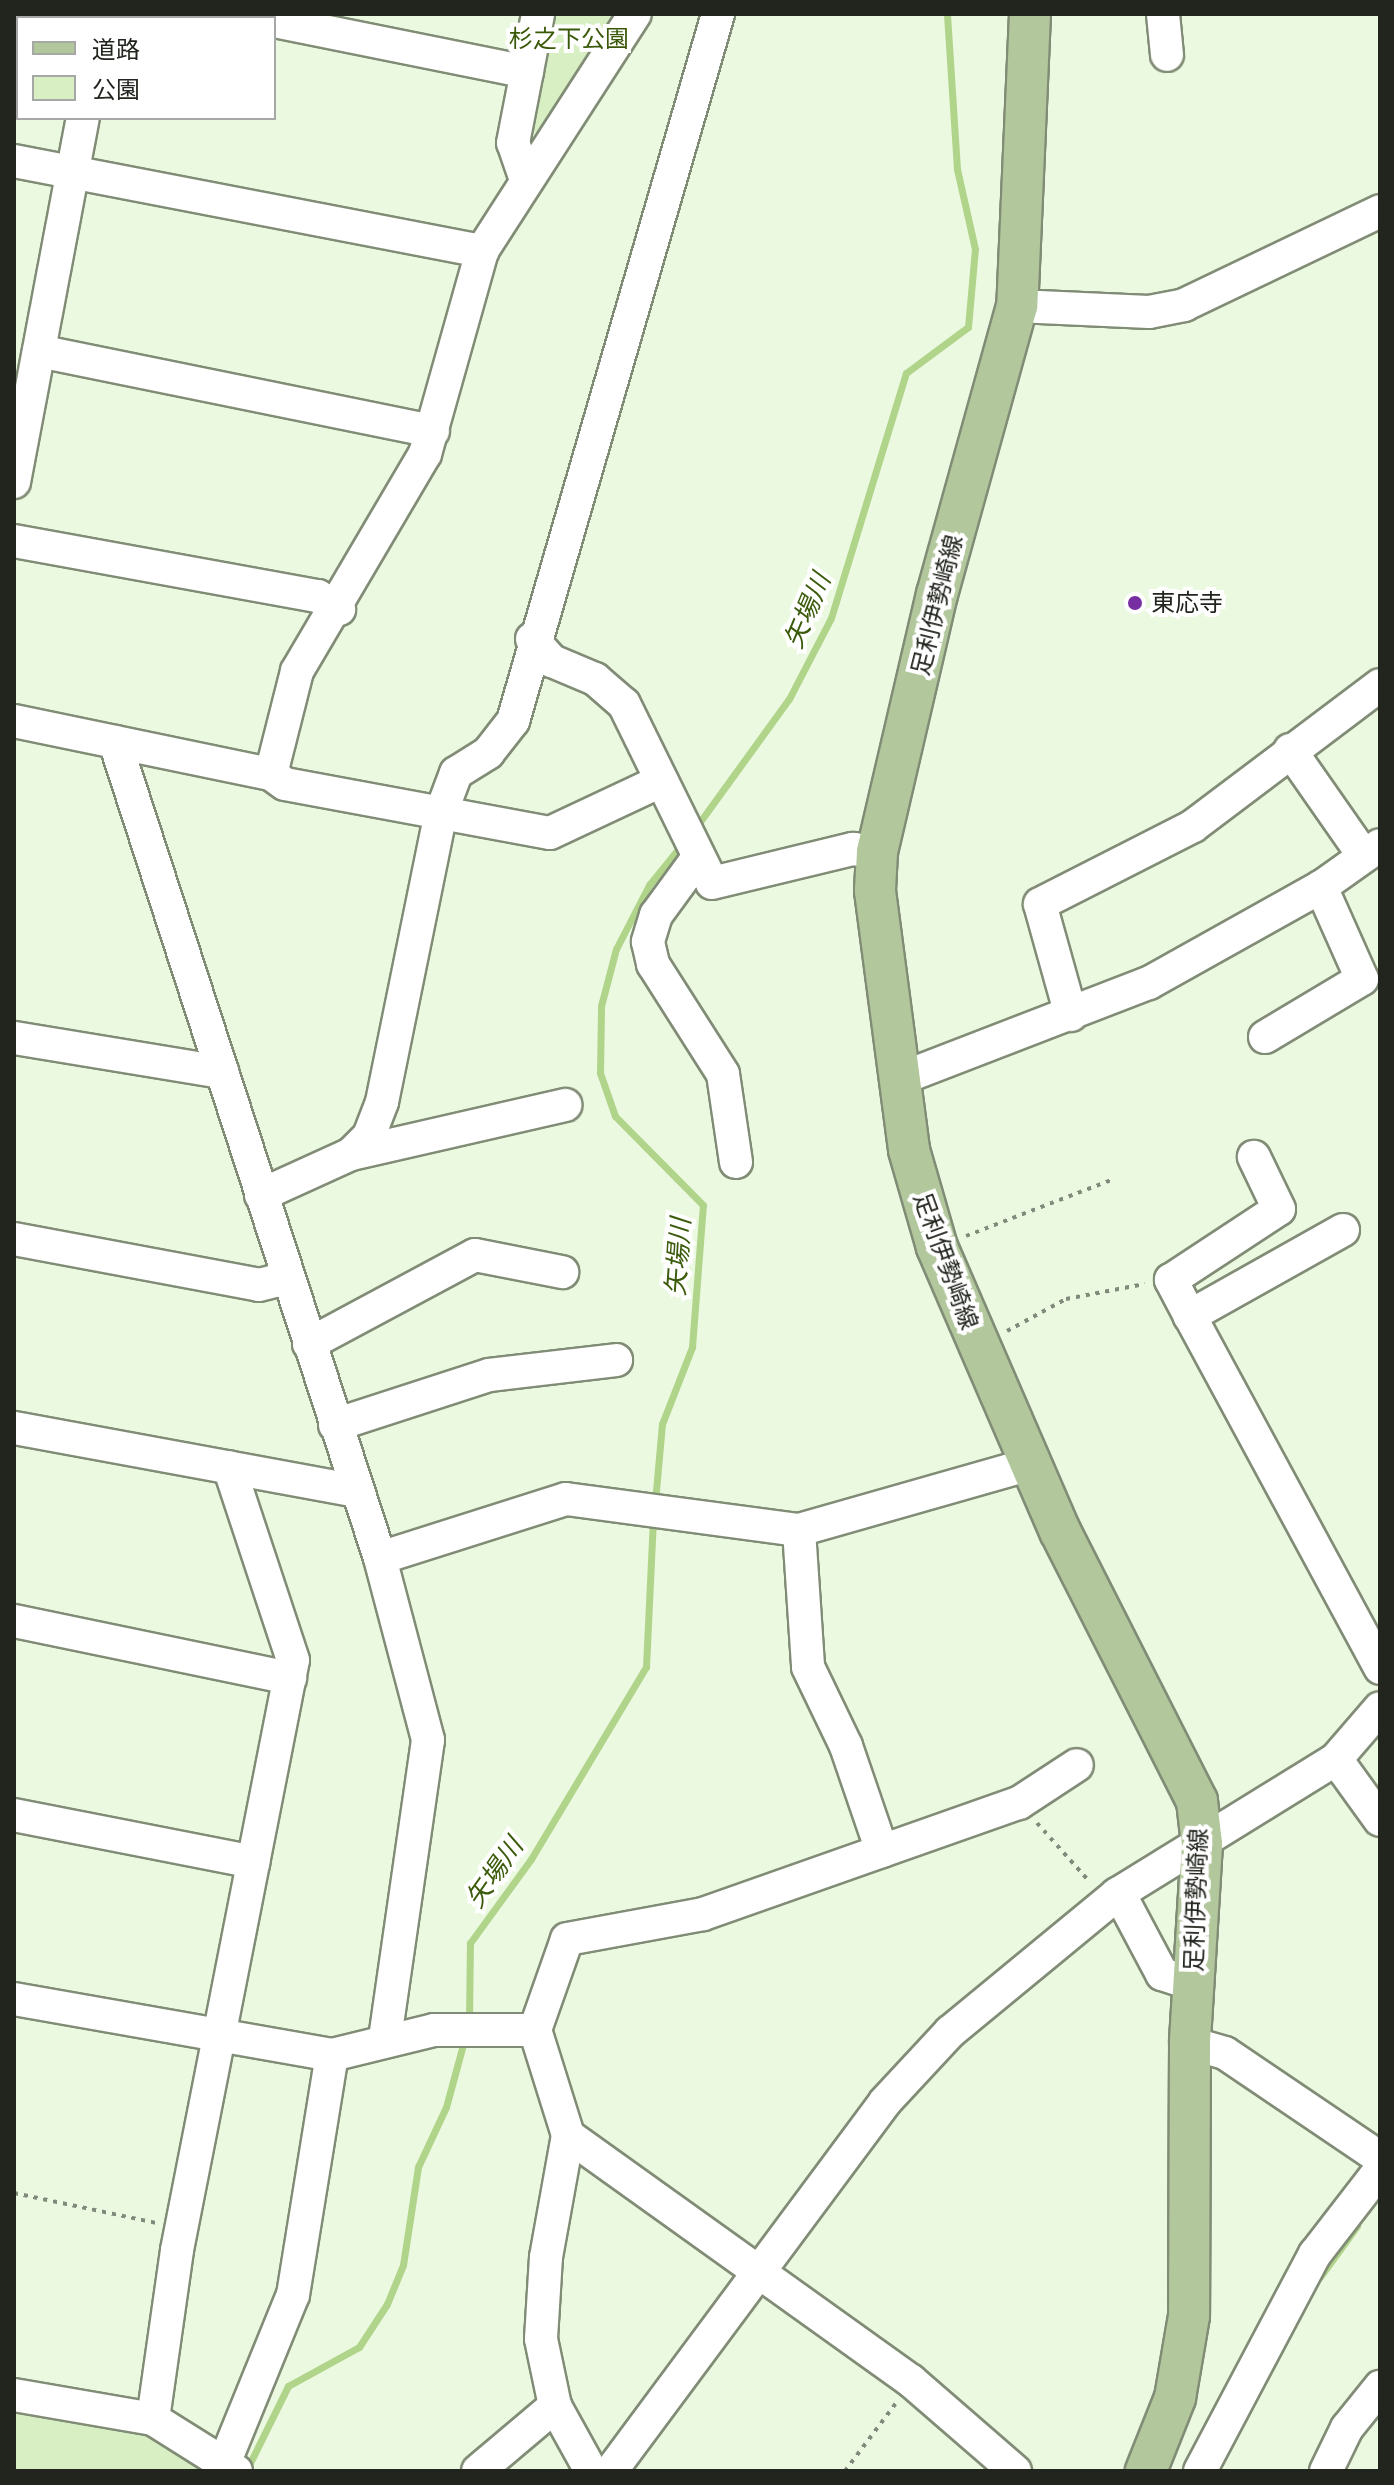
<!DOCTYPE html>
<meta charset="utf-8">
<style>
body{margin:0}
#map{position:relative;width:1394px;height:2485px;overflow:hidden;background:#ecf9e1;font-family:Jost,"Noto Sans JP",sans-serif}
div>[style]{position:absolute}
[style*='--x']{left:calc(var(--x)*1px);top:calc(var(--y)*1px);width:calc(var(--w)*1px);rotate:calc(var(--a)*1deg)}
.green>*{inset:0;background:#d8efc3}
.stream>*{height:7px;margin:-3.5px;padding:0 3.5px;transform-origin:3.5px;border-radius:3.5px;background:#b0d48a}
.path>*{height:4px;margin-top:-2px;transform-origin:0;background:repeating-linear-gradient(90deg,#828a7b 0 4px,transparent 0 10px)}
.roads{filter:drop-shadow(2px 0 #818c76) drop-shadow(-2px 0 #818c76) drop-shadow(0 2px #818c76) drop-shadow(0 -2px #818c76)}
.minor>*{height:32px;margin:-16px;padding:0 16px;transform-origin:16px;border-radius:16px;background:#fff}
.major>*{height:40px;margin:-20px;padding:0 20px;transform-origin:20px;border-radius:20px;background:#b2c79c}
.dots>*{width:22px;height:22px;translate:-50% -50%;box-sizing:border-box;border:4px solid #fff;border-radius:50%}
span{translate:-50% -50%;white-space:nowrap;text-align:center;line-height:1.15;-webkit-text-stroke:8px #fff;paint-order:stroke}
.park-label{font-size:24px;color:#3a5908}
.poi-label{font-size:24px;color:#21251d}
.left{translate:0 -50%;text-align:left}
.street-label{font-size:24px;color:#21251d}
.water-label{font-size:26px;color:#3b5b0b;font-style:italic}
.frame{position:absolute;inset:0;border:16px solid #21251d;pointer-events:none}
.legend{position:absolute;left:16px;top:16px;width:260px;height:104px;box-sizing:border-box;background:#fff;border:2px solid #a6a8a5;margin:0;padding:10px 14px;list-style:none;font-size:24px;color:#21251d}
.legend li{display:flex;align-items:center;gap:16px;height:40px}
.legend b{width:40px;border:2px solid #a6a8a5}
</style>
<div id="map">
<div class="green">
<div style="clip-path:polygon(549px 14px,614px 14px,539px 132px,526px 132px)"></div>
<div style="clip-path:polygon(14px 2395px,153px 2419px,221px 2471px,14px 2471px)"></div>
</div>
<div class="stream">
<div style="--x:694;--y:830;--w:162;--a:-54.1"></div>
<div style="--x:789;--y:699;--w:91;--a:-62.6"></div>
<div style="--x:831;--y:618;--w:256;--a:-73"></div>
<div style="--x:906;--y:373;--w:77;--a:-36.6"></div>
<div style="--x:968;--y:327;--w:78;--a:-84.9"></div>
<div style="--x:975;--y:249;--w:82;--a:-102.7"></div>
<div style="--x:957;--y:169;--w:155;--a:-93.7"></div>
<div style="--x:655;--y:1502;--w:78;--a:-84.9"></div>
<div style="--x:662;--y:1424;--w:83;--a:-68.7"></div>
<div style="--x:692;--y:1347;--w:142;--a:-85.6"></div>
<div style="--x:703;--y:1205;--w:125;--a:-134.7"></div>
<div style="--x:615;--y:1116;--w:46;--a:-109.2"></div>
<div style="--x:600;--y:1073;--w:67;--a:-89.1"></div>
<div style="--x:601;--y:1006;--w:59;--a:-75.3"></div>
<div style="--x:616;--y:949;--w:72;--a:-62.7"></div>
<div style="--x:649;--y:885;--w:55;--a:-50.9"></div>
<div style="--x:469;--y:2021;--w:78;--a:-89.3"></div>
<div style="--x:470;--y:1943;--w:104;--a:-54"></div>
<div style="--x:531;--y:1859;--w:224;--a:-59.1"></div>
<div style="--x:646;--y:1667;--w:148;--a:-87.3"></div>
<div style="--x:1320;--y:2277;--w:63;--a:-54"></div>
<div style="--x:246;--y:2471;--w:95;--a:-63.7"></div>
<div style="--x:288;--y:2386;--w:81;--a:-28.8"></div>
<div style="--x:359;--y:2347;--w:51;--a:-56.9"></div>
<div style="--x:387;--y:2304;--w:42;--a:-67.7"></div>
<div style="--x:403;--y:2265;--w:99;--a:-81.3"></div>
<div style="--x:418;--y:2167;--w:66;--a:-65"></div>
<div style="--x:446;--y:2107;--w:73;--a:-74.8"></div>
</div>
<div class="path">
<div style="--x:966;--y:1236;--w:159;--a:-21.1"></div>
<div style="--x:1007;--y:1331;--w:67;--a:-28.5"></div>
<div style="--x:1066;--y:1299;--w:80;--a:-10.8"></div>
<div style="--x:1037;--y:1823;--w:79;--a:48.1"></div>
<div style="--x:14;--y:2193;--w:145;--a:11.9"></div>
<div style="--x:845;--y:2471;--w:85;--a:-53.1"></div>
</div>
<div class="roads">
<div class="minor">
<div style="--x:237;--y:14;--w:20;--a:11"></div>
<div style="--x:1163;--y:14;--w:41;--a:84.4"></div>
<div style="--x:102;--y:18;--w:4;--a:-76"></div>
<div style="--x:274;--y:21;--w:258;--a:11.4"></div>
<div style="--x:14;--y:161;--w:477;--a:10.9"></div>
<div style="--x:525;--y:177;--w:36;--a:-109"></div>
<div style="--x:513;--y:143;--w:131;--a:-79"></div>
<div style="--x:1017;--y:306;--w:132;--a:2.6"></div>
<div style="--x:1149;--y:312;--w:36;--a:-11"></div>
<div style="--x:1184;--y:305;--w:217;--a:-25.6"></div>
<div style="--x:39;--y:351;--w:402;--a:11.5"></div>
<div style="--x:14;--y:482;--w:370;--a:-79.3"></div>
<div style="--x:14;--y:541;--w:309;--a:10.3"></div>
<div style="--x:318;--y:596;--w:25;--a:32"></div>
<div style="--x:532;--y:639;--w:30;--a:48"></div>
<div style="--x:552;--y:661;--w:47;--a:22.7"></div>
<div style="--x:595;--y:679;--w:38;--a:41"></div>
<div style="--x:624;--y:704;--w:199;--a:63.8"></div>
<div style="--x:712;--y:883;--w:145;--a:-13.6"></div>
<div style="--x:853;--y:849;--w:24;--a:7"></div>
<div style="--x:14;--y:721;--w:262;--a:11.7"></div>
<div style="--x:271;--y:774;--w:17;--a:36"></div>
<div style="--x:285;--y:784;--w:269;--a:10.5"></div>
<div style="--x:550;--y:833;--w:123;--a:-25.1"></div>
<div style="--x:115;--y:742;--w:858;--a:72.01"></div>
<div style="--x:380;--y:1558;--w:188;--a:75.2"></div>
<div style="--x:428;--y:1740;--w:300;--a:98.2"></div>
<div style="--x:1290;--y:750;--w:129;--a:55.1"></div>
<div style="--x:271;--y:774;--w:106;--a:-75.8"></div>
<div style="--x:297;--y:671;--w:252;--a:-59.5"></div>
<div style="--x:425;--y:454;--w:211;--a:-74.3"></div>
<div style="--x:482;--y:251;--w:282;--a:-57.2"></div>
<div style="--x:697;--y:859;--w:69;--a:126.2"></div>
<div style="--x:656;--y:915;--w:28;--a:107"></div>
<div style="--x:648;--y:942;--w:23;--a:77"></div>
<div style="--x:653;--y:964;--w:130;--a:57.5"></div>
<div style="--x:723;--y:1074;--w:89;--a:81.6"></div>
<div style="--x:1071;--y:1015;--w:115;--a:-105.6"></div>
<div style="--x:1040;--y:904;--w:172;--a:-27"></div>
<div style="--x:1193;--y:826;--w:234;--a:-37"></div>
<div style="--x:1265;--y:1037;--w:113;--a:-30.9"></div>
<div style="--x:1362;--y:979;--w:101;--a:-114"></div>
<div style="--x:14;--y:1038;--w:211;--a:9.3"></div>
<div style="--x:897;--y:1080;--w:270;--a:-21.1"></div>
<div style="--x:1149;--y:983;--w:197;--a:-29.2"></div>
<div style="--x:1321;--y:887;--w:72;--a:-35.4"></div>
<div style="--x:351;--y:1154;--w:220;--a:-12.9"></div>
<div style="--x:261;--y:1195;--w:99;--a:-24.5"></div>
<div style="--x:351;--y:1154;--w:25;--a:-45"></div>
<div style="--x:369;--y:1136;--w:36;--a:-69"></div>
<div style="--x:382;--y:1102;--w:295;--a:-78.5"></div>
<div style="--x:441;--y:813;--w:43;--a:-69.4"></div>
<div style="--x:456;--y:773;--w:38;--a:-32"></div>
<div style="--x:488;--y:753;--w:41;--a:-52"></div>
<div style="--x:513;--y:721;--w:736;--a:-73.83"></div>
<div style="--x:1343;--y:1230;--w:176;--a:150.7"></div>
<div style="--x:1190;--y:1316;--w:400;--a:61.6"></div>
<div style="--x:14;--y:1239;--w:249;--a:10.6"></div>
<div style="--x:259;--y:1285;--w:30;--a:-14"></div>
<div style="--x:1190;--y:1316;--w:41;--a:-117.8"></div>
<div style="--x:1171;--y:1280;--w:129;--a:-33.3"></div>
<div style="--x:1279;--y:1209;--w:58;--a:-115.7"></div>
<div style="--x:309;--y:1344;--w:188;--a:-28.2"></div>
<div style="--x:475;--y:1255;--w:89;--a:11.1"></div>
<div style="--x:335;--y:1425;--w:162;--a:-18"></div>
<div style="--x:489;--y:1375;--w:128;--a:-6.7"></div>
<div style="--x:14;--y:1428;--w:348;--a:10.4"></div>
<div style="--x:799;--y:1530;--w:137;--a:86.2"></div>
<div style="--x:808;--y:1667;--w:88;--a:64.3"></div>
<div style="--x:846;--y:1746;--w:111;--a:71.1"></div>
<div style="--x:380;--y:1558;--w:195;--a:-17.6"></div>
<div style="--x:566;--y:1499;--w:235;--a:7.6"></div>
<div style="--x:799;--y:1530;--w:240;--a:-15.9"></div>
<div style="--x:14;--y:1621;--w:282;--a:11.7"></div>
<div style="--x:1336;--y:1759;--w:75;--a:54.2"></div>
<div style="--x:14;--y:1815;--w:244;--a:11.1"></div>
<div style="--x:1119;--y:1893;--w:92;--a:62"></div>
<div style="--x:1162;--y:1974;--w:33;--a:18"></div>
<div style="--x:14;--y:1999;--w:323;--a:10"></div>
<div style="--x:332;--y:2055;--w:105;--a:-13.8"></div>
<div style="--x:434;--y:2030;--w:101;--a:0"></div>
<div style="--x:1190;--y:2043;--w:36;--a:16"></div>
<div style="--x:1225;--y:2053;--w:187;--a:34.1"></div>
<div style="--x:568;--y:2135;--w:124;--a:100.2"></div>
<div style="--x:546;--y:2257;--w:82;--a:93.5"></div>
<div style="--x:541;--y:2339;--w:68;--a:78.2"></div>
<div style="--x:555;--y:2406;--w:74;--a:61"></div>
<div style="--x:14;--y:2395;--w:141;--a:9.8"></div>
<div style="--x:153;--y:2419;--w:98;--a:32.1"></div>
<div style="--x:153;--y:2419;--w:171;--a:-81.9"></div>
<div style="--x:177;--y:2250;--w:601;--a:-78.88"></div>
<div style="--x:293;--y:1660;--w:203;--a:-108.3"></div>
<div style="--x:221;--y:2471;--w:190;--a:-67.8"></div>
<div style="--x:293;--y:2295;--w:243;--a:-80.8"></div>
<div style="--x:478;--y:2471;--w:101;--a:-40.2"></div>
<div style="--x:611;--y:2471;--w:460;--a:-53.4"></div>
<div style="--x:885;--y:2102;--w:96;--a:-47.1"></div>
<div style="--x:950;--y:2032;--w:215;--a:-39.5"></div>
<div style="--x:1116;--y:1895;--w:259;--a:-31.7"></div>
<div style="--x:1336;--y:1759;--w:67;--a:-49.2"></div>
<div style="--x:1015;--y:2471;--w:138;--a:-139.1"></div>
<div style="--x:911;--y:2381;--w:422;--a:-144.4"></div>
<div style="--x:568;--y:2135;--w:110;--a:-107.4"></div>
<div style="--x:535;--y:2030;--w:96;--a:-70.6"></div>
<div style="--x:567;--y:1939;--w:138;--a:-10.4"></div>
<div style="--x:703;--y:1914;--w:335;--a:-19.4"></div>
<div style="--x:1019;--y:1803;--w:69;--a:-33.2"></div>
<div style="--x:1200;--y:2471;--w:246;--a:-62.1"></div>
<div style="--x:1315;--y:2254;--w:106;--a:-52.3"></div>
<div style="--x:1326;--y:2471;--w:48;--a:-64"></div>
<div style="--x:1347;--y:2428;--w:53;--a:-51.2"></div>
</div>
<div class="major">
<div style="--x:1030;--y:14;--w:292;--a:92.5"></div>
<div style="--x:1017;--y:306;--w:299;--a:105.5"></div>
<div style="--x:937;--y:594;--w:265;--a:103.1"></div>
<div style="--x:877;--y:852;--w:39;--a:93"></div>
<div style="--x:875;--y:891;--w:261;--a:82.5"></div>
<div style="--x:909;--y:1150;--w:101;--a:73.9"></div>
<div style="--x:937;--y:1247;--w:309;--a:66.6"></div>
<div style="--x:1060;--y:1531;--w:303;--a:63.1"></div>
<div style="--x:1197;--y:1801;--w:43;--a:83.4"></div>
<div style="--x:1202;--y:1844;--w:199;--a:93.5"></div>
<div style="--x:1190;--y:2043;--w:273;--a:90.2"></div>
<div style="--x:1189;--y:2316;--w:83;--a:99.7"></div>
<div style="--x:1175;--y:2398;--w:79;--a:111.7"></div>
</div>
</div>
<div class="dots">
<div style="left:1135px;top:603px;background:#762ea1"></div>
</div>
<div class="park-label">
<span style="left:569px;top:39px">杉之下公園</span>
</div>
<div class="poi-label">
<span class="left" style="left:1151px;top:603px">東応寺</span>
</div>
<div class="street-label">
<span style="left:937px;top:605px;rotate:-76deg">足利伊勢崎線</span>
<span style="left:946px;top:1261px;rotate:70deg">足利伊勢崎線</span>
<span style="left:1196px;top:1900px;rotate:-88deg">足利伊勢崎線</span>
</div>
<div class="water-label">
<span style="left:808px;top:611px;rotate:-67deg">矢場川</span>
<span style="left:679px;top:1257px;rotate:-86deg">矢場川</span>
<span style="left:495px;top:1873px;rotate:-55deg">矢場川</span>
</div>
<div class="frame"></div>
<ul class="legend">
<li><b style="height:10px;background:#b2c79c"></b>道路</li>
<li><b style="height:22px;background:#d8efc3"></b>公園</li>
</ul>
</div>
